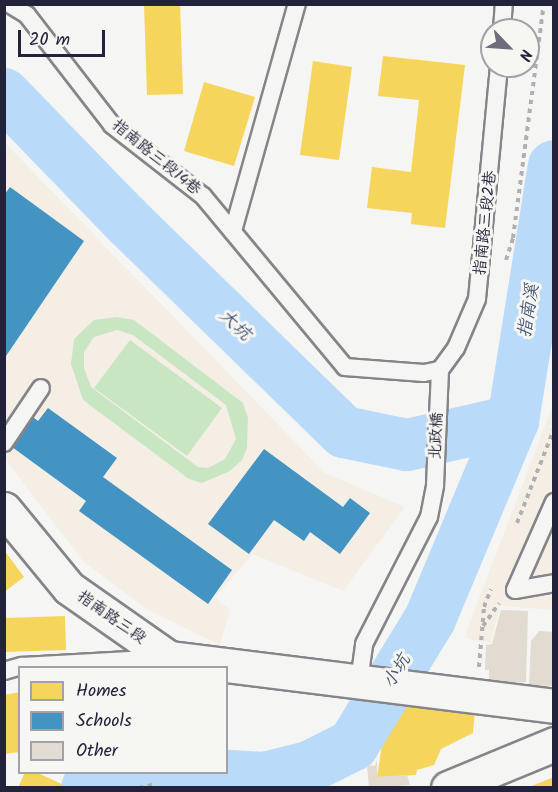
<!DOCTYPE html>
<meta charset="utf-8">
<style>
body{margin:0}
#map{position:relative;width:558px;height:792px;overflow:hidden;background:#f5f5f3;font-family:Kalam,"LXGW WenKai TC",sans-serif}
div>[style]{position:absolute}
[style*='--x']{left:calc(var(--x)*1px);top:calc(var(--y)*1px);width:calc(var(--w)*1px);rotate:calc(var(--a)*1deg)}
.built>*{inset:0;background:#f4eee4}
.green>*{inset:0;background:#c9e6c3}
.homes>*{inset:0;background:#f6d55c}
.schools>*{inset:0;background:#4393c3}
.river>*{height:52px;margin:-26px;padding:0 26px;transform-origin:26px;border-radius:26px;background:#badaf9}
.building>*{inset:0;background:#e1dbd1}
.path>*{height:4px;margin-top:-2px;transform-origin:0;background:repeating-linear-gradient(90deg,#b0b0b2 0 4.5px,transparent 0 9px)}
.roads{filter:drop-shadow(2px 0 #858589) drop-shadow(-2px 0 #858589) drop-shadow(0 2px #858589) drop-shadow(0 -2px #858589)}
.service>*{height:16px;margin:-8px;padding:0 8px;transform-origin:8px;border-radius:8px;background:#f5f5f3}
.minor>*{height:33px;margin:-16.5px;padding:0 16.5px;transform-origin:16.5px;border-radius:16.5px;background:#f5f5f3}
.tertiary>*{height:33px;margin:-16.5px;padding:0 16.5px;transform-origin:16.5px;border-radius:16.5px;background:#f5f5f3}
span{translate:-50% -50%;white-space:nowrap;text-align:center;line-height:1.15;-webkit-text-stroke:6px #f6f6f2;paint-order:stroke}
.street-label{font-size:16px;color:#22223b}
.water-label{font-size:18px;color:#485675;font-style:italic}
.frame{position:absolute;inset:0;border:6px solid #22223b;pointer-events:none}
.legend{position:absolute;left:18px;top:666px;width:210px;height:108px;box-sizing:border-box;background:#f6f6f2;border:2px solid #a1a1a9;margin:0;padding:8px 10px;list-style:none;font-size:18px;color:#22223b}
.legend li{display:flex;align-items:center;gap:12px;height:30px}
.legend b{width:30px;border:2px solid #a1a1a9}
.north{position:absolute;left:480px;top:18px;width:60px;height:60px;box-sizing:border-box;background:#f6f6f2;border:2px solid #a1a1a9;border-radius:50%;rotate:115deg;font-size:16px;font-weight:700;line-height:24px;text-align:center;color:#22223b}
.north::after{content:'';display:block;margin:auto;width:21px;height:27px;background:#6c6c7b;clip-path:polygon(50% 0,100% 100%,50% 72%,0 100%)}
.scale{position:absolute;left:18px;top:30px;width:87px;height:27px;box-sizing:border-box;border:3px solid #22223b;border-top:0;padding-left:8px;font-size:18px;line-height:21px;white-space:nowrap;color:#22223b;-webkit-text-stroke:4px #f6f6f2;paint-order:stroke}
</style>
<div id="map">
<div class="built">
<div style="clip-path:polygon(5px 143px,325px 473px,405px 507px,343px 591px,253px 554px,215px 597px,230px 610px,220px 645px,146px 609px,83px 561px,5px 459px)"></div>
<div style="clip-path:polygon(553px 405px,553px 610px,500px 606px,491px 643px,464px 638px)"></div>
</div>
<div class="green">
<div style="clip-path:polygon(evenodd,117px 317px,134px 320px,243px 403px,248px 418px,247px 448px,242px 460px,230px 471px,202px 483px,189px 479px,83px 400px,71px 364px,74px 339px,94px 320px,117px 317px,117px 330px,133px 335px,226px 405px,236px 439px,225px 459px,208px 468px,198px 467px,91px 387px,84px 368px,84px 352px,94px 337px,117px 330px)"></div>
<div style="clip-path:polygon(130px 340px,222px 408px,187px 456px,94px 388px)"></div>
</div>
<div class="homes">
<div style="clip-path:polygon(144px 4px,180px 4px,183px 94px,147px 95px)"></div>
<div style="clip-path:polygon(383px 56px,465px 65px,445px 228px,411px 224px,412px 213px,367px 208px,372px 167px,411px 172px,419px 100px,378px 96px)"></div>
<div style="clip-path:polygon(313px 61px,352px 67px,339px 160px,300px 155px)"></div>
<div style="clip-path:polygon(204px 82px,255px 97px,234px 166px,184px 151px)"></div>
<div style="clip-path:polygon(4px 550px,24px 577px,4px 592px)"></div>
<div style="clip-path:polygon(65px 616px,66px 650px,4px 652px,4px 618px)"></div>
<div style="clip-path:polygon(20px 692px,20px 752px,4px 754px,4px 695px)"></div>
<div style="clip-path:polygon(389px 699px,475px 710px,473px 733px,441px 749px,434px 765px,417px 770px,416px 775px,377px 777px)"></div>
<div style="clip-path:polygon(25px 772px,36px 772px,70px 788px,18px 788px)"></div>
<div style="clip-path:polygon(554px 777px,554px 788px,529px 788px,529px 787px)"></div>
</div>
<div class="schools">
<div style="clip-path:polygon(10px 187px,84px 241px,4px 359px,4px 195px)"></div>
<div style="clip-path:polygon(48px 408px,117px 458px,103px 477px,232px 570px,208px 604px,79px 511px,86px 501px,12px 447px,33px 417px,38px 421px)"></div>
<div style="clip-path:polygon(264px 449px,343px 507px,350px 498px,370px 513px,340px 554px,310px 532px,304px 541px,274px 520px,249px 554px,208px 524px)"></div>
</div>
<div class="river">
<div style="--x:4;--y:94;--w:173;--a:45.9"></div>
<div style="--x:124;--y:218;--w:307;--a:44.2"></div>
<div style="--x:344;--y:432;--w:64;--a:11.7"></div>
<div style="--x:407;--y:445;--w:109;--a:-12.8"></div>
<div style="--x:169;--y:772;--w:95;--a:3.6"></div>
<div style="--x:264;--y:778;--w:46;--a:-13.7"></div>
<div style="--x:309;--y:767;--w:49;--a:-26.6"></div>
<div style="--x:353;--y:745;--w:148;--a:-58.6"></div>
<div style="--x:430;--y:619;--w:215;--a:-67.3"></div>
<div style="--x:513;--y:421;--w:258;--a:-80.9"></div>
<div style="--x:87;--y:788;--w:9;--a:-63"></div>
<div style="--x:91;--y:780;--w:48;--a:-9.7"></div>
</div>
<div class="building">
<div style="clip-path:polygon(501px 610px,528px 611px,526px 682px,489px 684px,489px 670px,485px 670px,486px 645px,492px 644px)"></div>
<div style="clip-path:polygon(539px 631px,554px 632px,554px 686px,529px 685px,531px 641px)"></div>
<div style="clip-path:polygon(377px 760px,377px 777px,407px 775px,410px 785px,369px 788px,367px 765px,375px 766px)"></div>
</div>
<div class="path">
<div style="--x:506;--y:260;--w:23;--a:-72"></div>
<div style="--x:513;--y:238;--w:236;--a:-82.5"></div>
<div style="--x:517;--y:523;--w:101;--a:-68.5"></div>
<div style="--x:483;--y:626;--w:28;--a:-55"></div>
<div style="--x:479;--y:667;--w:60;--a:-85.2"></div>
<div style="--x:484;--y:607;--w:19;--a:-69"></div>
<div style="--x:139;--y:788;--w:17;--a:-13"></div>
</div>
<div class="roads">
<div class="service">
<div style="--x:9;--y:4;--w:21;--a:31"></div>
<div style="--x:27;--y:15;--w:139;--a:52.3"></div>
<div style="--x:112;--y:125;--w:115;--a:38"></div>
<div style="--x:203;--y:196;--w:222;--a:50.3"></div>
<div style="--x:345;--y:367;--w:79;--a:4.3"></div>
<div style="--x:424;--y:373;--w:16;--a:-11"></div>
<div style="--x:502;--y:30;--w:26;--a:-86"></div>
<div style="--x:233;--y:231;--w:236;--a:-74.3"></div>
<div style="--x:440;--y:370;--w:27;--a:-54"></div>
<div style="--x:456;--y:348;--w:53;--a:-66.8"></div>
<div style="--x:477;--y:299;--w:234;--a:-84.6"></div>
<div style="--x:4;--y:443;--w:66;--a:-56.1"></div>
<div style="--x:554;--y:502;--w:96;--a:113.9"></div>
<div style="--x:515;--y:590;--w:40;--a:-10"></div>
<div style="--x:4;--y:671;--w:19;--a:-16"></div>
<div style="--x:22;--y:666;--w:143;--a:-3.2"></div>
<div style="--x:359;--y:681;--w:37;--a:-82"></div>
<div style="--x:364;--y:644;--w:143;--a:-62.9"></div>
<div style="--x:429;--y:517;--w:33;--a:-79"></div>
<div style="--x:435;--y:485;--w:115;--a:-87.5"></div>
</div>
<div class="minor">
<div style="--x:448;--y:788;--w:115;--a:-22.5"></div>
</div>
<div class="tertiary">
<div style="--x:4;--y:509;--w:102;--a:50.6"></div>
<div style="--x:69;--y:588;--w:122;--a:35"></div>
<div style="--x:169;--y:658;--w:388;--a:7.1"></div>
</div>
</div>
<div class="street-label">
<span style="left:156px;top:158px;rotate:39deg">指南路三段14巷</span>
<span style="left:486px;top:223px;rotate:-84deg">指南路三段2巷</span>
<span style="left:437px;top:436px;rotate:-87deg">北政橋</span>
<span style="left:111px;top:618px;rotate:35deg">指南路三段</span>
</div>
<div class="water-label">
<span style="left:530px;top:311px;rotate:-81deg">指南溪</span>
<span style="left:234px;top:326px;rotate:44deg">大坑</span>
<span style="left:398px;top:672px;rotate:-58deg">小坑</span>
</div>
<div class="frame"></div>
<ul class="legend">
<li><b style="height:16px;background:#f6d55c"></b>Homes</li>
<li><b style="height:16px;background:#4393c3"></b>Schools</li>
<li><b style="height:16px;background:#e1dbd1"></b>Other</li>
</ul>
<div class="north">N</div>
<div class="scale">20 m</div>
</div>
